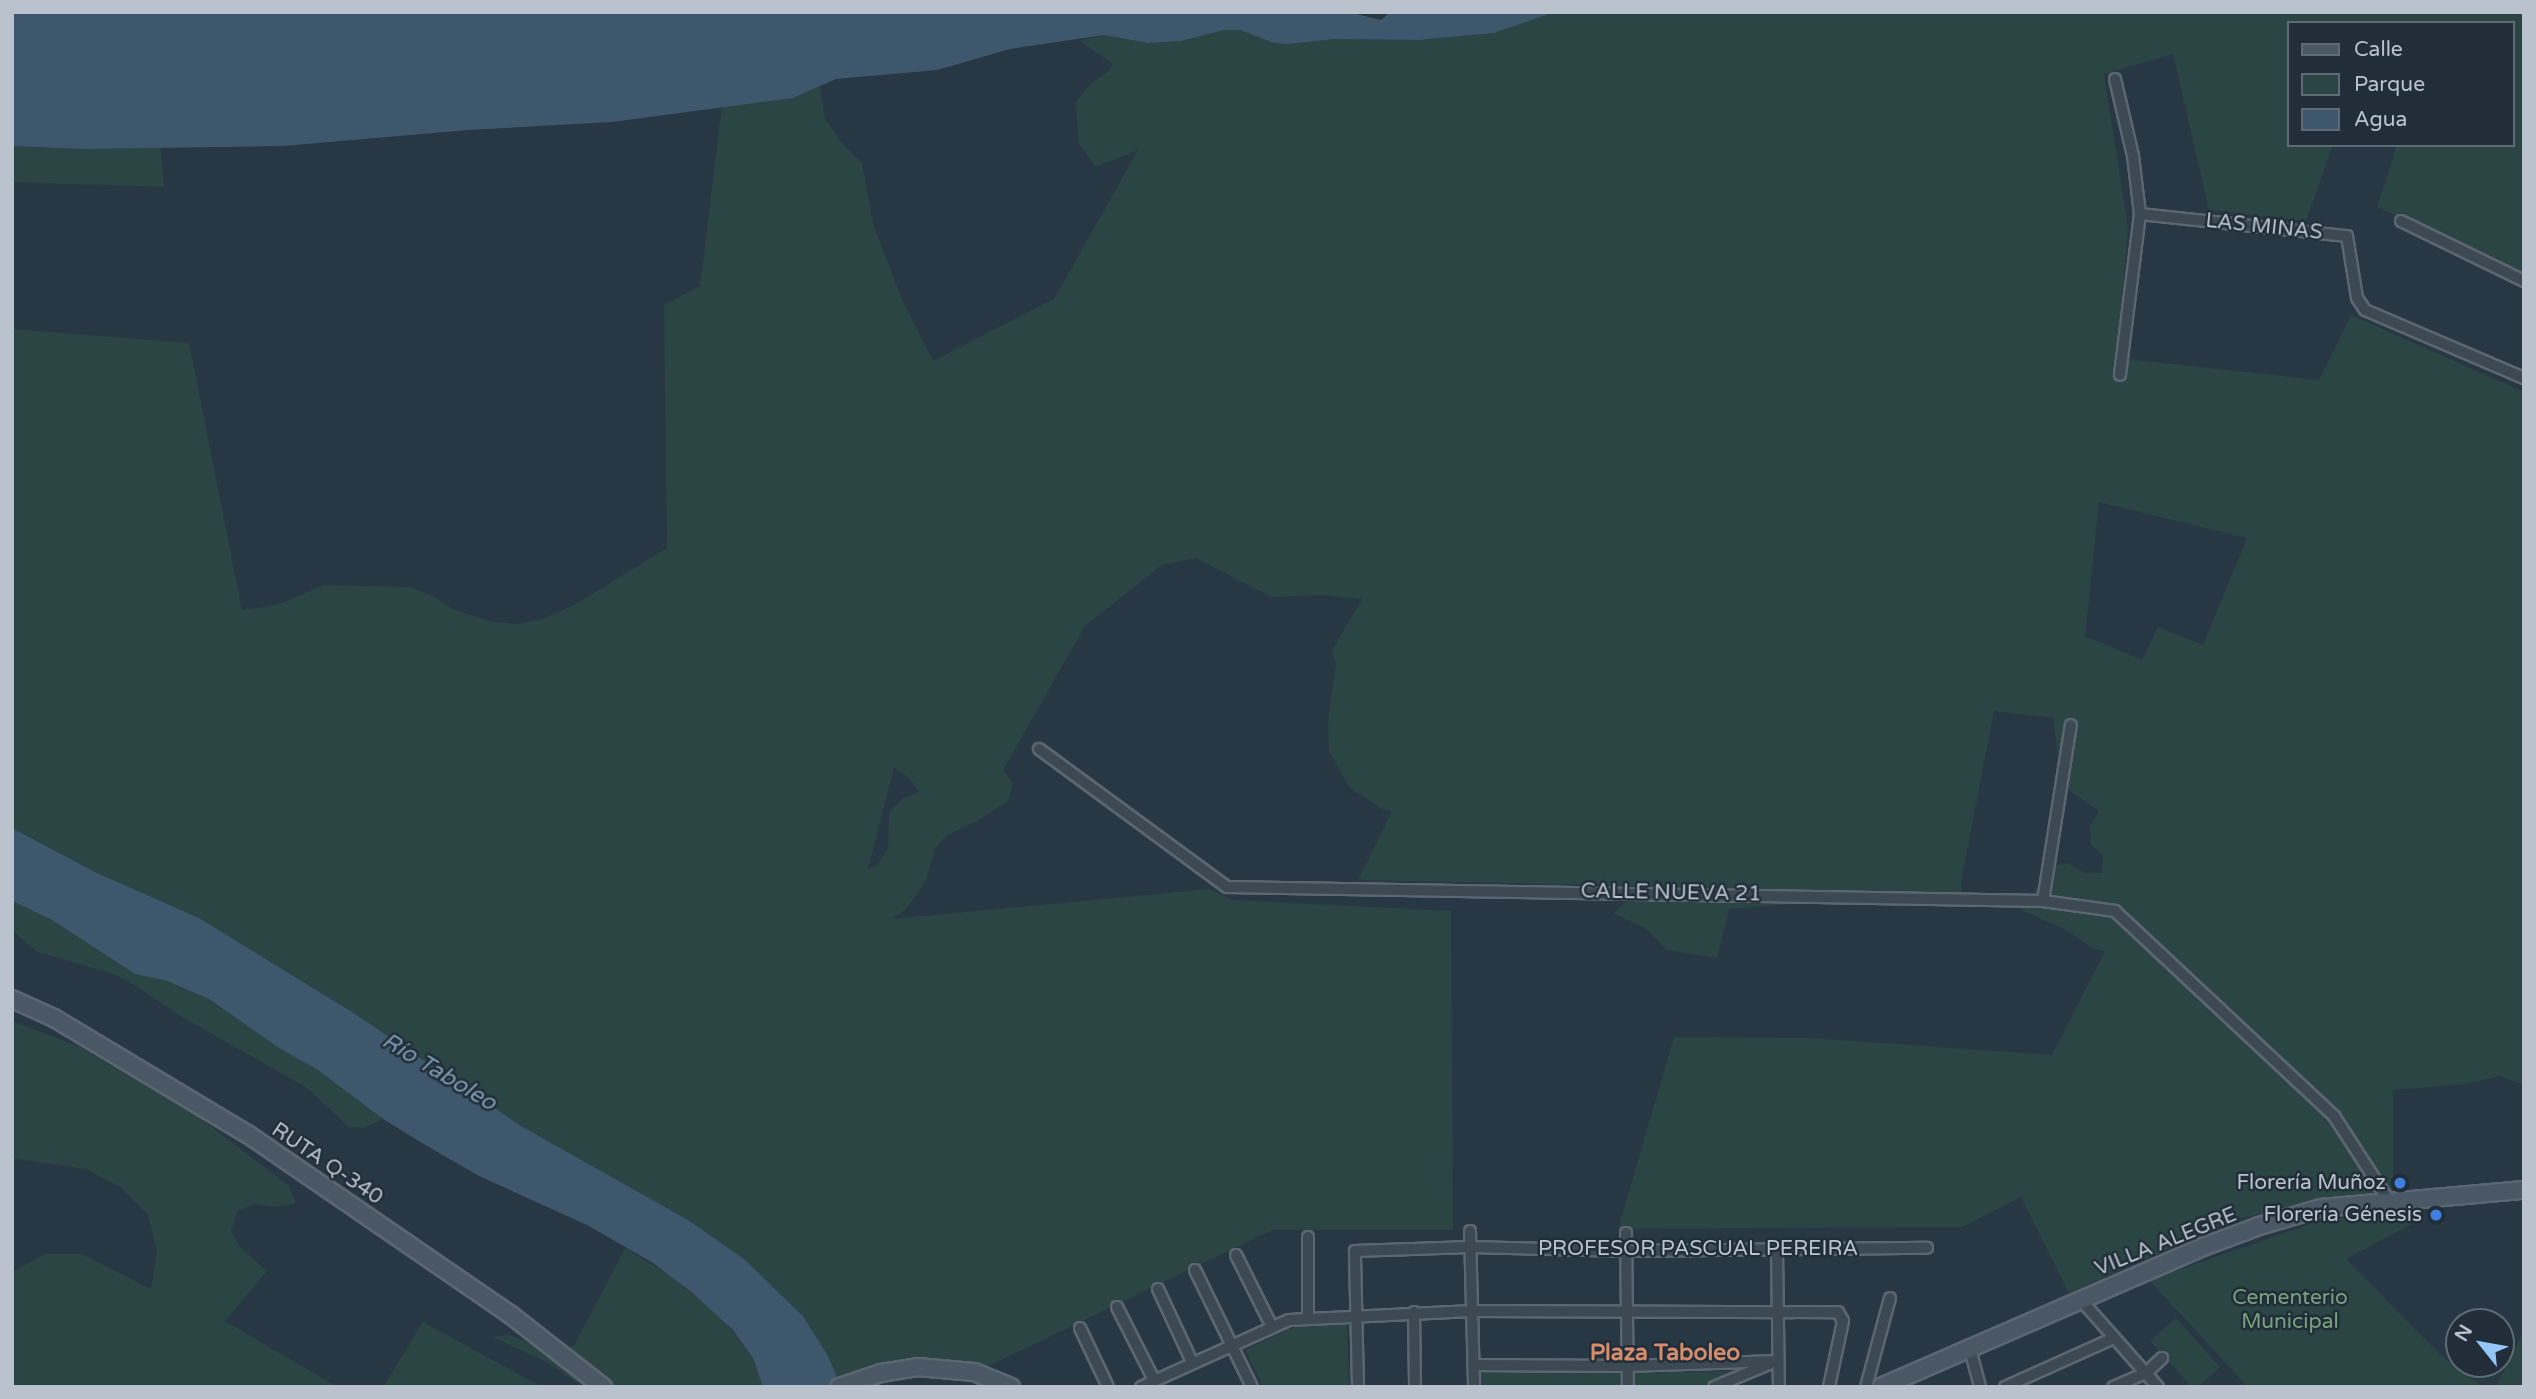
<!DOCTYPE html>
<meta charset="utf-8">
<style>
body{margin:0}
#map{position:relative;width:2536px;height:1399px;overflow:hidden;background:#283744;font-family:"Varela Round",sans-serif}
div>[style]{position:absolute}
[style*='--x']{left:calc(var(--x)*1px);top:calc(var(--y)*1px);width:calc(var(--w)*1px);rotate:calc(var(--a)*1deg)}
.green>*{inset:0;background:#2a4544}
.water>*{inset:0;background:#3e576c}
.roads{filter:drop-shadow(2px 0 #5b6671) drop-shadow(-2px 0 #5b6671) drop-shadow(0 2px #5b6671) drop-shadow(0 -2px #5b6671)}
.street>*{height:10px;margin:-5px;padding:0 5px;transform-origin:5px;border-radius:5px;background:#3c4953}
.secondary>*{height:16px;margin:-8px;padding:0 8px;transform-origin:8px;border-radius:8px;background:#4a5866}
.dots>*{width:19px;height:19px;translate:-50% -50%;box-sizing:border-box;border:4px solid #212e39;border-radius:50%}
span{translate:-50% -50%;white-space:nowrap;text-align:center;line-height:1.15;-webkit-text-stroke:5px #212e39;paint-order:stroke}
.street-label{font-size:21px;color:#bac3cd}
.poi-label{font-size:21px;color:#bac3cd}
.right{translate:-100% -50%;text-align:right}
.park-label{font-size:21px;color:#78a27d}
.water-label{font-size:23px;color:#7b97af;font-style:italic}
.neighbourhood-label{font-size:23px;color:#d58d6c;font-weight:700}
.frame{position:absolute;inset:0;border:14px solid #bac3cd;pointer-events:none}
.legend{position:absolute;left:2287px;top:21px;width:228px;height:126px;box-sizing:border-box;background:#212e39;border:2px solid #5e6a74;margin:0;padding:9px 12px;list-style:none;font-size:21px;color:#bac3cd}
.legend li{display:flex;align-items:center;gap:14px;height:35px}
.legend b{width:35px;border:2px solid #5e6a74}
.north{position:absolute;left:2445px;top:1308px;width:70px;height:70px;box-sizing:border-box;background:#212e39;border:2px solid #5e6a74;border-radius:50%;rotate:301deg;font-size:19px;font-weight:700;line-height:28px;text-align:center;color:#bac3cd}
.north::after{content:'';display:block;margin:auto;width:24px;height:32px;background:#94c7f7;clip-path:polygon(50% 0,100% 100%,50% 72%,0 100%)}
</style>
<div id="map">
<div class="green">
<div style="clip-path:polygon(evenodd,1555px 12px,2524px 12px,2524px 273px,2377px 207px,2397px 145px,2513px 145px,2513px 23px,2289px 23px,2289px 145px,2333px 145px,2306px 221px,2209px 210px,2173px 54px,2104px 74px,2128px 228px,2117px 358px,2319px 380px,2351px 315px,2524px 392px,2524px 1085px,2499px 1076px,2468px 1084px,2393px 1090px,2393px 1192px,2324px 1197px,2231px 1221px,2069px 1293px,2021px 1197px,1962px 1227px,1618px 1229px,1674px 1037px,1812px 1038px,2052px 1055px,2105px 951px,2093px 948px,2062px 928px,2022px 910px,2050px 866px,2068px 863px,2084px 873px,2102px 873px,2103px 856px,2091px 844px,2090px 826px,2099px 811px,2070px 791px,2061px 777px,2053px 718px,1994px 711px,1961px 882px,1963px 904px,1805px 903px,1729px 909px,1717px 958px,1667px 950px,1645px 928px,1613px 913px,1644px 886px,1358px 880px,1392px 811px,1382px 809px,1350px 788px,1329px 751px,1328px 720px,1336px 663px,1331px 652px,1362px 599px,1324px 595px,1272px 597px,1195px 558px,1162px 565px,1085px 626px,1003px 770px,1013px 784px,1008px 801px,979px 820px,947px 835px,936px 847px,926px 879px,916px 896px,905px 910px,891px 919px,1209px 889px,1232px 900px,1451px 911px,1453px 1230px,1272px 1230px,976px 1372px,863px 1373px,837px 1377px,810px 1326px,794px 1307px,744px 1259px,688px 1220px,521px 1126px,352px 1012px,199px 918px,95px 872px,12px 828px,12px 329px,189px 343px,242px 610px,277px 605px,325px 585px,410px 587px,434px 597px,452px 609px,493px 622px,518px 624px,542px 619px,574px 605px,667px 548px,664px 305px,700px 286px,722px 106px,793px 98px,819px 84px,825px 118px,840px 141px,862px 163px,873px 224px,902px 299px,933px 361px,1054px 299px,1138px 150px,1096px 167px,1078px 142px,1076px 102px,1090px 84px,1109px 71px,1113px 64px,1080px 41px,1104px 35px,1148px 43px,1181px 41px,1224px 30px,1240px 30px,1274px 43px,1288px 44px,1335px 39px,1418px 40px,1494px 33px,1555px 12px,2099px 502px,2247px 538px,2203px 645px,2158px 627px,2142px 660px,2085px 636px,2099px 502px,1555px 12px,894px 768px,909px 778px,919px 792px,902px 799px,889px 812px,888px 848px,878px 865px,868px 869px,894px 768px)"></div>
<div style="clip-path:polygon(160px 145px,164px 187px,12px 182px,12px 146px,82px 149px)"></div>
<div style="clip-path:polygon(12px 901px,52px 920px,135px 974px,167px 981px,209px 999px,279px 1048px,318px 1070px,383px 1119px,364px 1128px,349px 1127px,306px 1087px,187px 1020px,128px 981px,111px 973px,37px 952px,12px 930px)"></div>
<div style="clip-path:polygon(12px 1021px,78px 1046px,196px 1115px,289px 1186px,296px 1203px,276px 1207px,255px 1204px,238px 1211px,231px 1230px,240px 1247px,267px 1271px,225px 1321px,337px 1387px,12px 1387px,12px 1272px,45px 1254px,82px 1254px,151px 1289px,157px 1252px,148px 1215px,120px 1187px,85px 1169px,12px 1158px)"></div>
<div style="clip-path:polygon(2401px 1209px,2412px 1224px,2346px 1259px,2443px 1357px,2483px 1387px,2248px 1387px,2149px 1280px,2316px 1222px)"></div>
<div style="clip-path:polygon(625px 1248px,671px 1276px,724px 1321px,753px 1358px,763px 1387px,584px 1387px,545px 1361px,492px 1337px,510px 1335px,561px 1357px,575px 1344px)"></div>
<div style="clip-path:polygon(2176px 1318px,2220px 1367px,2198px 1387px,2192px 1387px,2150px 1341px)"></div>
<div style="clip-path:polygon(423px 1322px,542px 1387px,383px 1387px)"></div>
<div style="clip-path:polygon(1347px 1323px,1349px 1387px,1263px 1387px,1245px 1350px,1291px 1328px)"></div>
<div style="clip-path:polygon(2524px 1330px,2524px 1387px,2496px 1387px)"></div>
<div style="clip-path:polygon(1740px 1371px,1699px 1387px,1635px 1387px,1634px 1373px)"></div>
<div style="clip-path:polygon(1481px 1372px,1619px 1372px,1620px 1387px,1481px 1387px)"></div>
</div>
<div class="water">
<div style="clip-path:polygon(12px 12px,1348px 12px,1381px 20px,1390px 12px,1555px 12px,1494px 33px,1418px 40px,1335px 39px,1288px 44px,1274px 43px,1240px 30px,1224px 30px,1181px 41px,1148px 43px,1104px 35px,1010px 49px,937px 70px,836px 79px,793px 98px,612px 122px,468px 130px,283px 146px,82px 149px,12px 146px)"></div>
<div style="clip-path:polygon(12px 828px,95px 872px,199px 918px,352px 1012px,521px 1126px,688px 1220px,744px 1259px,803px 1316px,828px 1356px,841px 1387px,763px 1387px,753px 1358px,732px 1329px,690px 1291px,653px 1263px,587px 1225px,479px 1176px,422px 1143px,383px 1119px,318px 1070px,279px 1048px,209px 999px,167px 981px,135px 974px,52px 920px,12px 901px)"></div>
</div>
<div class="roads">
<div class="street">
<div style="--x:2115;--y:79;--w:79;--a:76.8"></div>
<div style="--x:2133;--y:156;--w:58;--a:83.1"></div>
<div style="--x:2140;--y:214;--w:162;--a:97.1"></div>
<div style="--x:2140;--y:214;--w:208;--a:6.1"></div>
<div style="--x:2347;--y:236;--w:63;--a:80.8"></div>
<div style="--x:2357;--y:298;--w:14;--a:56"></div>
<div style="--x:2365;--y:310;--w:173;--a:23.2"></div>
<div style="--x:2401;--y:221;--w:137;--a:26"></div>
<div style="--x:1039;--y:749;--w:233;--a:36.3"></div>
<div style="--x:1227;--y:887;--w:816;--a:0.98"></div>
<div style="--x:2043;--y:901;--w:73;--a:7.9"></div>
<div style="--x:2115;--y:911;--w:300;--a:43.1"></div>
<div style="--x:2334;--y:1116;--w:101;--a:57.1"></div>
<div style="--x:2043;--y:901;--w:178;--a:-81"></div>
<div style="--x:1470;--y:1231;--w:156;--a:88.5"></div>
<div style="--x:1626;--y:1233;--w:154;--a:89.3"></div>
<div style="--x:1308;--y:1237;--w:79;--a:90"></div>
<div style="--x:1777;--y:1250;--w:137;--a:89.2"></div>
<div style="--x:1236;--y:1255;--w:80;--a:63.4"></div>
<div style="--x:1195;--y:1270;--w:130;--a:64"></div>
<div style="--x:1158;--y:1289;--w:81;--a:65"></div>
<div style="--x:2081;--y:1300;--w:116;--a:48.5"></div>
<div style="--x:1117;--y:1307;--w:82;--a:63.1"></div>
<div style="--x:1414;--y:1312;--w:75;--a:89.2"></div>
<div style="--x:1080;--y:1328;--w:65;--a:64.6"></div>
<div style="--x:1970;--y:1349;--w:39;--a:75"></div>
<div style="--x:1473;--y:1365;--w:153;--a:0.4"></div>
<div style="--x:1626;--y:1366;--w:152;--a:-1.9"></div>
<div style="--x:1141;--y:1387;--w:162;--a:-24.4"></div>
<div style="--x:1289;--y:1320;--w:183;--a:-2.8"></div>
<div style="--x:1472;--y:1311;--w:366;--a:0.2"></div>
<div style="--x:1838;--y:1312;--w:10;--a:61"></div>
<div style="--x:1843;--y:1321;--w:67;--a:102"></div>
<div style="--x:1358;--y:1387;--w:136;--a:-91.3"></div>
<div style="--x:1355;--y:1251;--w:115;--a:-2"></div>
<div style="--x:1470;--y:1247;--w:156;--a:1.5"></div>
<div style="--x:1626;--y:1251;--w:301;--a:-0.6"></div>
<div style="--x:1714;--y:1387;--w:60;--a:-22.7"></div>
<div style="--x:1866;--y:1387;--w:92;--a:-74.9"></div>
<div style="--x:2005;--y:1387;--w:120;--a:-24.2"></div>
<div style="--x:2113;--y:1387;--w:36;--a:-23"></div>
<div style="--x:2146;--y:1373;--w:22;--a:-43"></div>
</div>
<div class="secondary">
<div style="--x:12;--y:999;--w:46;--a:24.3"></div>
<div style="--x:54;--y:1018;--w:227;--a:31"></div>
<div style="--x:249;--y:1135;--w:318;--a:34.5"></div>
<div style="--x:511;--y:1315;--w:117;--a:38"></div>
<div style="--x:839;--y:1387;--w:44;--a:-18.4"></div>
<div style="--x:881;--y:1373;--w:37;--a:-9"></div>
<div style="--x:918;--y:1367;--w:56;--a:5.1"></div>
<div style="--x:974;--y:1372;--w:40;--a:22"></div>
<div style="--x:1881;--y:1387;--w:351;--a:-23.5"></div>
<div style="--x:2203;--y:1247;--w:60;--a:-20.6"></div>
<div style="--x:2259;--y:1226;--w:65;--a:-16.2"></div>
<div style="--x:2321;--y:1208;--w:204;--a:-5.1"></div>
</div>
</div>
<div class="dots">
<div style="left:2400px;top:1183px;background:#3f7fe0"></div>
<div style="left:2436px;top:1215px;background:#3f7fe0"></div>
</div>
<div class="street-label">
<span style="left:2264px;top:227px;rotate:6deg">LAS MINAS</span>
<span style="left:1671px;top:893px;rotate:1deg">CALLE NUEVA 21</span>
<span style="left:327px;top:1164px;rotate:34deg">RUTA Q-340</span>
<span style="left:2166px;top:1242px;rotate:-22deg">VILLA ALEGRE</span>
<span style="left:1698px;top:1249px">PROFESOR PASCUAL PEREIRA</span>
</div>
<div class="poi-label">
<span class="right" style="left:2386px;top:1183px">Florería Muñoz</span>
<span class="right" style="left:2422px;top:1215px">Florería Génesis</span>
</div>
<div class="park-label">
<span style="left:2290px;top:1310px">Cementerio<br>Municipal</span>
</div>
<div class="water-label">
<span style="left:439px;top:1072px;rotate:31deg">Río Taboleo</span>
</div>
<div class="neighbourhood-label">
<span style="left:1665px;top:1353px">Plaza Taboleo</span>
</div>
<div class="frame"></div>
<ul class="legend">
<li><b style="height:9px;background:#4a5866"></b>Calle</li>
<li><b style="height:19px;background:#2a4544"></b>Parque</li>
<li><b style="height:19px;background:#3e576c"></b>Agua</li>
</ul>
<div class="north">N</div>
</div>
